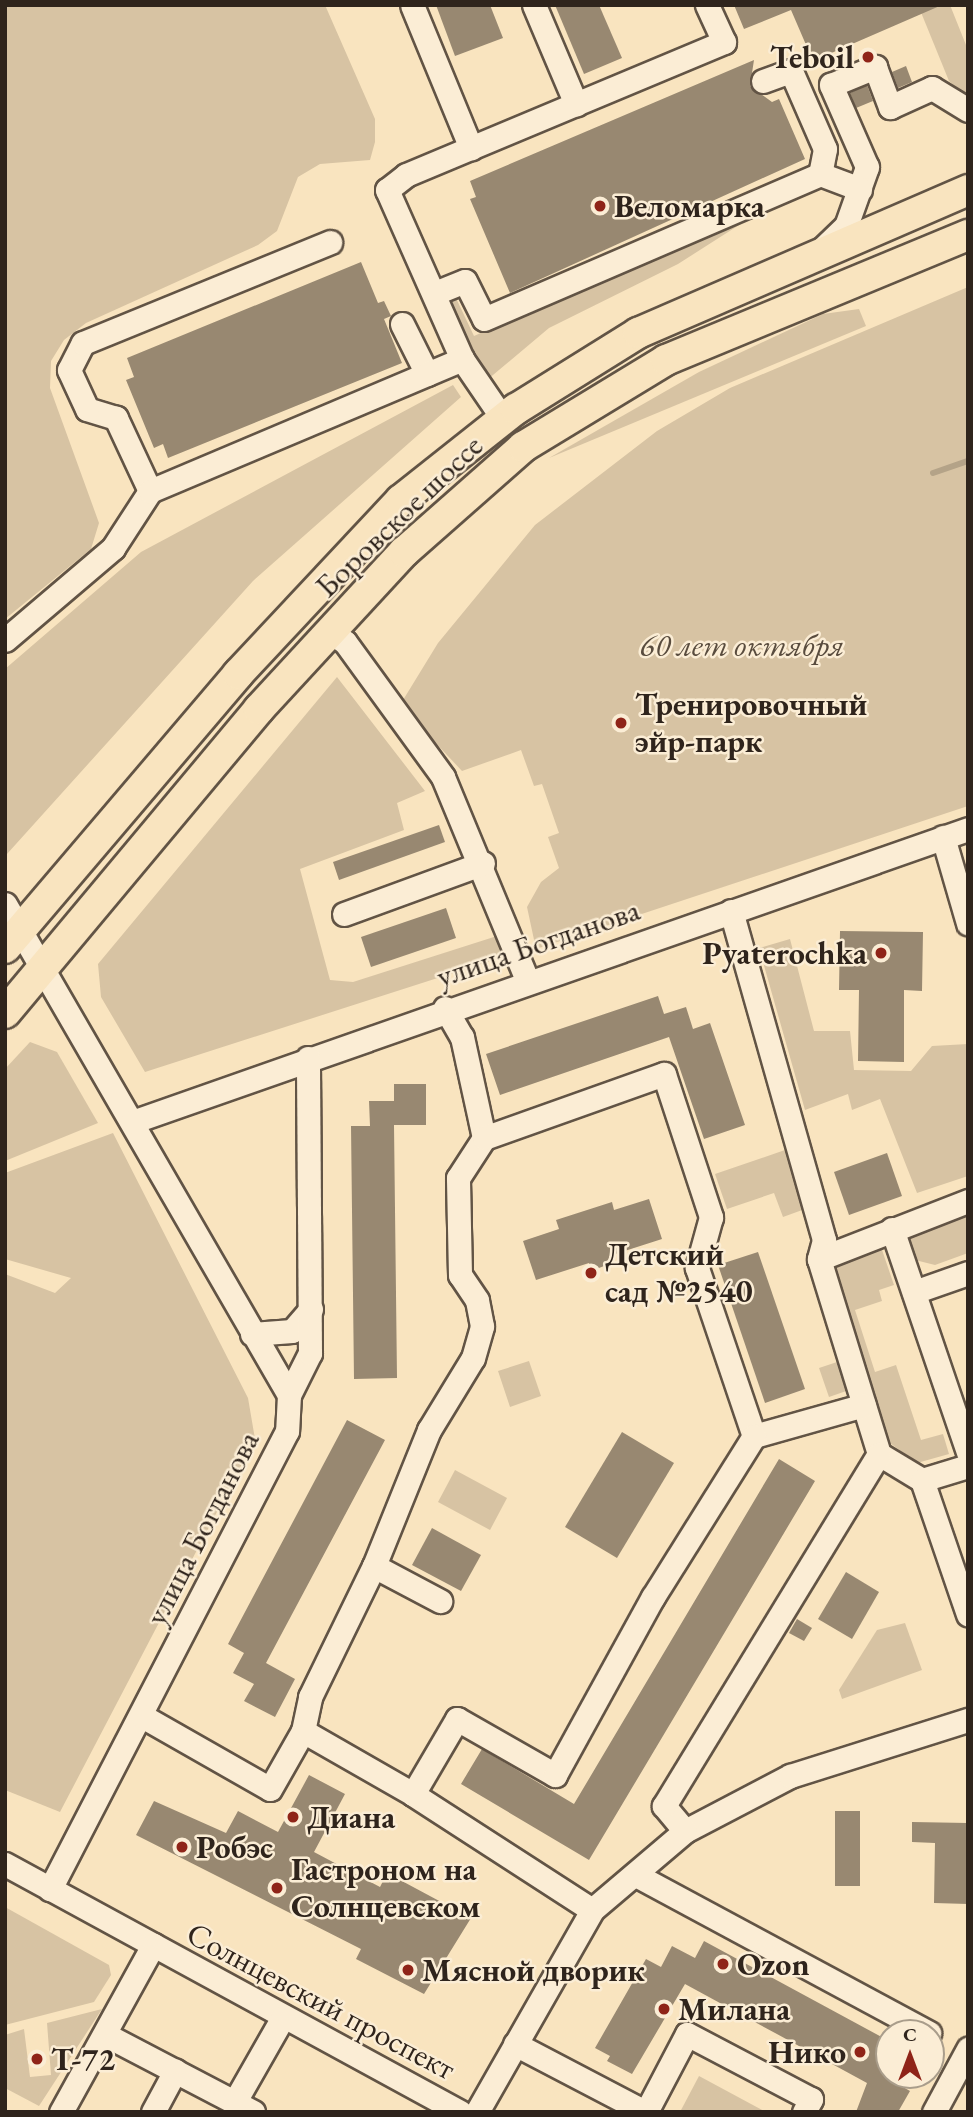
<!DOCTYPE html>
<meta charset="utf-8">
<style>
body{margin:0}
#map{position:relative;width:973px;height:2117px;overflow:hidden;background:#f9e4bf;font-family:"EB Garamond",serif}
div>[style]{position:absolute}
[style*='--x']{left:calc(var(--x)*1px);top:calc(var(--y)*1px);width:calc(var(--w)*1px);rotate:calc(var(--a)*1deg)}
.green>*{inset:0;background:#d7c3a3}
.stream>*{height:6px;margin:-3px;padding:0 3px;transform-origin:3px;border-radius:3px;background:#b4a388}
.building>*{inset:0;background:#988871}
.roads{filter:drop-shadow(2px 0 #625445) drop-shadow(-2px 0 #625445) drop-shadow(0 2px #625445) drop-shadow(0 -2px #625445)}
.minor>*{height:23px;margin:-11.5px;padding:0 11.5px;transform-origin:11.5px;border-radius:11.5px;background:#fbedd5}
.major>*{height:30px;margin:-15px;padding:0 15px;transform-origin:15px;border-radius:15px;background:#f9e4bf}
.dots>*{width:19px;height:19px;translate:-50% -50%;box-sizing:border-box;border:4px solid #fbedd5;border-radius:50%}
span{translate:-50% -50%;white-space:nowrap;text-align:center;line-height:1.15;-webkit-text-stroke:5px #fbedd5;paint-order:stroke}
.poi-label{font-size:32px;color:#2f241c;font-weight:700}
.right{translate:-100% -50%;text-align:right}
.left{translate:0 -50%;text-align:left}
.street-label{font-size:32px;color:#2f241c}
.park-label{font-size:32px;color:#594c3e;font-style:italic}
.frame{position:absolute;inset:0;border:7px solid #2f241c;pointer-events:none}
.north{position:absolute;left:875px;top:2019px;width:70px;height:70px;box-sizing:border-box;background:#fbedd5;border:2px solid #a99d8b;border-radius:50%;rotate:0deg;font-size:19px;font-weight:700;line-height:28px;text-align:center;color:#2f241c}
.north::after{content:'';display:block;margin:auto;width:24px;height:32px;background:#8f2418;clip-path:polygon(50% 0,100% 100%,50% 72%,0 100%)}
</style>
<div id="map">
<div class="green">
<div style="clip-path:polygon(5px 5px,325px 5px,375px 119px,375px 142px,370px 160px,320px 164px,298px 177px,277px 231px,258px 245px,86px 323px,64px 340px,51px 361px,50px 388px,99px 523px,91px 549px,5px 619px)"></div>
<div style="clip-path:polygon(918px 5px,950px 5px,968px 50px,968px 98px,949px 81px)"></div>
<div style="clip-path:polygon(761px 211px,678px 264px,549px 328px,487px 380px,465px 353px,449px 312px,455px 296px,474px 336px)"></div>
<div style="clip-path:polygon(968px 287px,968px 806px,536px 949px,527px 907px,541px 882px,559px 868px,548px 837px,559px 833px,542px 784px,534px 786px,521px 750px,462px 771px,400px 705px,438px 643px,535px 525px,657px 431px,730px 388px)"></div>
<div style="clip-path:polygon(859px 309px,866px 326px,549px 458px,699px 372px,823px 314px)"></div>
<div style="clip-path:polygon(453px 385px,461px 397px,253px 581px,7px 854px,5px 669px,141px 552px)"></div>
<div style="clip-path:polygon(337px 677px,425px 791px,397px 803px,404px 830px,300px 869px,330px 980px,353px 982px,497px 936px,503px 957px,145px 1072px,101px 997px,98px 964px)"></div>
<div style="clip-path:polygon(790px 939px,814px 1031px,850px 1031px,854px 1070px,911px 1071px,932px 1046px,968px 1044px,968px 1176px,917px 1193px,880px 1099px,852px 1110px,848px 1094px,805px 1110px,759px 948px)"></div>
<div style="clip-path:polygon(30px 1042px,57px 1052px,98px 1123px,5px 1161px,5px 1069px)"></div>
<div style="clip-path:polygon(113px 1133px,248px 1398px,255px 1439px,60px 1812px,5px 1790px,5px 1274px,55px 1293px,71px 1278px,5px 1259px,5px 1173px)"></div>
<div style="clip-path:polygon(785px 1150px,805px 1209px,783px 1217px,774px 1193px,727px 1209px,715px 1174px)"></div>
<div style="clip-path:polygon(968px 1215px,968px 1253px,935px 1265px,915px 1260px,906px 1236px)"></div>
<div style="clip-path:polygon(881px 1247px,894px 1285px,879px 1290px,882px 1301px,855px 1310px,875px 1372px,896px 1365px,921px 1440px,943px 1434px,949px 1454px,917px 1463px,890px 1443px,830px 1263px)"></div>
<div style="clip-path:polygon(843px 1360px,852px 1389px,829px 1397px,819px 1368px)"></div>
<div style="clip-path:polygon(529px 1361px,541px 1396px,510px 1407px,498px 1371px)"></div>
<div style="clip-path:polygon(455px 1470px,507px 1498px,490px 1530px,438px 1502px)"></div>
<div style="clip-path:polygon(905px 1623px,922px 1670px,842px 1699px,839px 1690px,877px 1630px)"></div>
<div style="clip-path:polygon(5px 1907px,109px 1965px,111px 1975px,94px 2002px,5px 2025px)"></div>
<div style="clip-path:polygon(102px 2009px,39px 2106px,5px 2088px,5px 2035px,24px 2029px,30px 2077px,51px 2075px,47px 2023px)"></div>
<div style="clip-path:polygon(699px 2076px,766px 2112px,680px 2112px)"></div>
</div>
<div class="stream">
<div style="--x:933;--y:473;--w:37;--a:-19"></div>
</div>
<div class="building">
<div style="clip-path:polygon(436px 5px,490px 5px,503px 38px,455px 56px)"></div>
<div style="clip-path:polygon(555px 5px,599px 5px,622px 58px,584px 74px)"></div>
<div style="clip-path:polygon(734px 5px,942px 5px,813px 61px,791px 10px,744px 29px)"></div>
<div style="clip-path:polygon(754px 60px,750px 86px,772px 102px,779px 99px,805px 159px,510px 293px,470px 199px,476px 197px,470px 181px)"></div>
<div style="clip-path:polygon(906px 66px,912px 82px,898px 88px,892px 72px)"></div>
<div style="clip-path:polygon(867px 85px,873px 101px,856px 108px,850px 93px)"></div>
<div style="clip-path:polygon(361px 262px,378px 303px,384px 301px,391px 316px,384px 319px,402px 363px,168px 458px,163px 444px,154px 448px,126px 380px,134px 377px,127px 358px)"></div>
<div style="clip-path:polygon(439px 825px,445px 842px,339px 880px,333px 862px)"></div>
<div style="clip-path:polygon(446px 908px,456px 938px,371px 967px,361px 937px)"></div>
<div style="clip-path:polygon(840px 931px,923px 932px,922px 991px,904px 990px,904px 1062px,858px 1061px,859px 990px,839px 990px)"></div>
<div style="clip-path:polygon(658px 996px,664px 1014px,686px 1007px,693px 1029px,710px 1023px,745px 1125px,704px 1139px,669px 1037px,500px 1095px,486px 1054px)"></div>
<div style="clip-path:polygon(394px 1084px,426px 1084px,426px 1125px,394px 1125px,397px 1378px,354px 1379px,351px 1126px,370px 1126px,369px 1101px,394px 1101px)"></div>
<div style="clip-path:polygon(887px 1153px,902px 1196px,849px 1215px,834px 1172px)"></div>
<div style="clip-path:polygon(649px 1199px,662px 1239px,609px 1256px,612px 1263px,591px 1271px,589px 1263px,536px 1280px,523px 1241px,559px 1229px,556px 1220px,612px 1202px,614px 1210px)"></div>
<div style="clip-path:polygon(758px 1252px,805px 1389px,765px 1403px,718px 1265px)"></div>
<div style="clip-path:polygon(347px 1420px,385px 1440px,266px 1663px,295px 1679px,275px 1717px,244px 1701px,254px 1684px,233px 1673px,244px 1653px,228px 1644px)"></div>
<div style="clip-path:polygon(622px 1432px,674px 1463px,617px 1558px,565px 1527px)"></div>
<div style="clip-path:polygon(779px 1459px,815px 1481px,589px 1860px,461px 1784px,482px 1749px,574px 1804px)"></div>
<div style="clip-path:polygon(432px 1528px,481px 1555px,461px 1591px,412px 1565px)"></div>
<div style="clip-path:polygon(846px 1572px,879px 1592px,852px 1639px,818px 1619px)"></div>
<div style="clip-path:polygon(797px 1619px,812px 1628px,804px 1641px,789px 1633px)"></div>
<div style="clip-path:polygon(309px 1775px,345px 1794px,314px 1852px,380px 1887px,387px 1873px,471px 1918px,424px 1994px,356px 1959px,361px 1949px,136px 1835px,154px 1801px,226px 1833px,238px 1811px,278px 1832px)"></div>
<div style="clip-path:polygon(835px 1811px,860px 1811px,860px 1886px,835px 1886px)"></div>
<div style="clip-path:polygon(912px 1822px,968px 1823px,968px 1904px,934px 1903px,935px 1843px,912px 1842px)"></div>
<div style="clip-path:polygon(704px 1941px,889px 2041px,889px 2079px,910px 2091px,898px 2112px,856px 2112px,867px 2083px,685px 1984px,632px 2074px,607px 2061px,610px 2056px,595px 2048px,646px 1959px,661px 1967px,672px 1946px,695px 1958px)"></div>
</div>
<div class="roads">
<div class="minor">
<div style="--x:412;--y:5;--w:155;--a:67.6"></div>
<div style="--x:534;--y:5;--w:108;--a:67"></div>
<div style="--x:763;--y:81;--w:30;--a:-20"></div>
<div style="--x:791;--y:71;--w:85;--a:66.4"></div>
<div style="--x:825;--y:149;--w:25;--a:101"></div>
<div style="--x:824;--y:247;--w:30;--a:-44"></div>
<div style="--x:846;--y:226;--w:63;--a:-70.4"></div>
<div style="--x:867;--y:167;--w:90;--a:-113.7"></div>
<div style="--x:831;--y:85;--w:48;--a:-22.2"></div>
<div style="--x:875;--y:67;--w:43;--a:69.4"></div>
<div style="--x:890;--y:107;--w:46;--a:-24.3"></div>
<div style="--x:932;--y:88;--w:42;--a:31.4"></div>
<div style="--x:435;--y:293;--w:32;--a:-22"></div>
<div style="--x:465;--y:281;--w:42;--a:63.4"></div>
<div style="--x:484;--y:319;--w:366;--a:-23.3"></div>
<div style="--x:820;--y:174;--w:43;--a:20.6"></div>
<div style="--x:402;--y:324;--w:56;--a:63.4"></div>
<div style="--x:503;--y:419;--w:73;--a:-124.3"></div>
<div style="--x:462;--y:359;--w:185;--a:-113.9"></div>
<div style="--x:387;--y:190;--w:24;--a:-38"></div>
<div style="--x:406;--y:175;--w:345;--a:-22.7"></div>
<div style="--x:724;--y:42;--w:41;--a:-114.7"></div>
<div style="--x:150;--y:491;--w:81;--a:-115"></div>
<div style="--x:116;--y:418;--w:30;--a:-163"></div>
<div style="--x:87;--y:409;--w:43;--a:-114.8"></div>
<div style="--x:69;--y:370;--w:30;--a:-63"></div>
<div style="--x:83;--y:343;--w:267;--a:-22.2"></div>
<div style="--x:330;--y:632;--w:18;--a:34"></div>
<div style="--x:345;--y:642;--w:167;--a:54"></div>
<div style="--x:443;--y:777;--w:220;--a:67.5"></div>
<div style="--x:5;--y:640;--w:142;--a:-40.4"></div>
<div style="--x:113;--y:548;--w:68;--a:-57"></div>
<div style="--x:150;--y:491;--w:339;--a:-22.9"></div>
<div style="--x:943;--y:837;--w:90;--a:73.8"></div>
<div style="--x:5;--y:904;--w:567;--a:59.95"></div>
<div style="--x:289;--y:1395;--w:36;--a:93"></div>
<div style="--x:287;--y:1431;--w:516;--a:117.36"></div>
<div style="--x:731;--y:911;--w:342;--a:74.2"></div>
<div style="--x:824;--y:1240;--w:20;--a:105"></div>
<div style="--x:819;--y:1259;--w:204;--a:72.9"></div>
<div style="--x:879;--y:1454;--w:50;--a:31.2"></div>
<div style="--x:922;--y:1480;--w:142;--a:71.1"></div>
<div style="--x:344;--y:914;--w:148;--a:-20.1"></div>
<div style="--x:445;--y:1008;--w:34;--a:60"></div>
<div style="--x:462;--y:1037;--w:103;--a:77.7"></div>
<div style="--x:132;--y:1122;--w:886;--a:-19.31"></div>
<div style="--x:892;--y:1229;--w:236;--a:71.2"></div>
<div style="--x:819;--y:1259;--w:160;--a:-21.3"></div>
<div style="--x:914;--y:1292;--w:57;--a:-19.4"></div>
<div style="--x:252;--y:1334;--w:40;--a:-4.3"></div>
<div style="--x:292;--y:1331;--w:29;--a:-49"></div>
<div style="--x:289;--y:1395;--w:47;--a:-63.4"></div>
<div style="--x:310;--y:1353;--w:295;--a:-90.4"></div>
<div style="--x:922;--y:1480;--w:48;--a:-16.9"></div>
<div style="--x:374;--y:1566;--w:75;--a:27.9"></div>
<div style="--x:142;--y:1716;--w:147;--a:29.7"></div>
<div style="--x:270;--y:1789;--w:67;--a:-60.4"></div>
<div style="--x:303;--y:1731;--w:35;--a:-78"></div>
<div style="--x:310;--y:1697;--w:146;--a:-64"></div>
<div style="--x:374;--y:1566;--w:147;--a:-68"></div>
<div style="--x:429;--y:1430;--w:84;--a:-58.6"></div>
<div style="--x:473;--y:1358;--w:33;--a:-74"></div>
<div style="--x:482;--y:1326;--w:26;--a:-101"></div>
<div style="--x:477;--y:1300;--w:30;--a:-124"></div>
<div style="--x:460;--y:1275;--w:97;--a:-91.2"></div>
<div style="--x:458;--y:1178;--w:48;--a:-57"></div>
<div style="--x:484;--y:1138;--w:191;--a:-19.6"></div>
<div style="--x:664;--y:1074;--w:151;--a:71.8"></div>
<div style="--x:711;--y:1217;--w:53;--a:105.4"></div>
<div style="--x:697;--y:1268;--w:177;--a:71.3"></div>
<div style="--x:754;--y:1436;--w:114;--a:-15.7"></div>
<div style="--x:303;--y:1731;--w:127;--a:29.8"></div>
<div style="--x:685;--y:1831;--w:119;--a:-27.6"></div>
<div style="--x:790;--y:1776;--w:187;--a:-17.5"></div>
<div style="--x:5;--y:1864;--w:518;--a:28.59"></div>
<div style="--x:636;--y:1875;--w:333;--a:28.3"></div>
<div style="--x:592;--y:1910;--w:213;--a:-147.1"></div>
<div style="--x:413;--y:1794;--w:87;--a:-59.6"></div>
<div style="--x:457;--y:1719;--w:113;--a:29.7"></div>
<div style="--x:555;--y:1775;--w:203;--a:-61.2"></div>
<div style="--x:653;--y:1597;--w:190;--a:-57.9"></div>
<div style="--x:106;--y:2035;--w:166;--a:27.6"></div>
<div style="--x:515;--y:2044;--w:147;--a:27.6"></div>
<div style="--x:234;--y:2103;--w:99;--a:-60.3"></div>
<div style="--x:61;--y:2112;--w:191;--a:-61.1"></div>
<div style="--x:153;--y:2112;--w:47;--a:-61.8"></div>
<div style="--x:477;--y:2112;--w:232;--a:-60.3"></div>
<div style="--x:592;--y:1910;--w:122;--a:-40.3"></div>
<div style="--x:685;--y:1831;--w:33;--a:-130"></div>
<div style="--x:664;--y:1806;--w:412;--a:-58.6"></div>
<div style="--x:646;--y:2112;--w:88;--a:-62.3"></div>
<div style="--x:687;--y:2034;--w:140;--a:27.7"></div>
<div style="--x:811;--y:2099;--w:15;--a:118"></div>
<div style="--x:934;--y:2112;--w:72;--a:-61.6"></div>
</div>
<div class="major">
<div style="--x:5;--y:948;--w:360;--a:-49.6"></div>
<div style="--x:238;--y:674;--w:238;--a:-46.9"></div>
<div style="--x:401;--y:500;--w:147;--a:-38.4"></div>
<div style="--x:516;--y:409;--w:144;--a:-31.9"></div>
<div style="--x:638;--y:333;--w:360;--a:-23.4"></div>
<div style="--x:5;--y:1013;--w:396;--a:-50.1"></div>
<div style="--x:259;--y:709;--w:214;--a:-47.3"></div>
<div style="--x:404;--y:552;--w:159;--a:-41.4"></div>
<div style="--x:523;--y:447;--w:167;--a:-31.3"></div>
<div style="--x:666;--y:360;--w:327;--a:-22.5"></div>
</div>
</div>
<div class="dots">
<div style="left:868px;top:57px;background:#8f2418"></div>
<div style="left:600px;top:206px;background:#8f2418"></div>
<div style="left:621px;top:723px;background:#8f2418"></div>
<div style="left:881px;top:953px;background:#8f2418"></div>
<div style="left:591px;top:1273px;background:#8f2418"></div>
<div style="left:293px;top:1817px;background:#8f2418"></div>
<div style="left:182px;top:1847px;background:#8f2418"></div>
<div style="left:277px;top:1888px;background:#8f2418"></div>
<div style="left:723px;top:1964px;background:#8f2418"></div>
<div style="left:408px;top:1970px;background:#8f2418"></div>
<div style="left:664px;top:2009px;background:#8f2418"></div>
<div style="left:860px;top:2052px;background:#8f2418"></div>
<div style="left:37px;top:2059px;background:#8f2418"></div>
</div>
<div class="poi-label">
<span class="right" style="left:854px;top:57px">Teboil</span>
<span class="left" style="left:614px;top:206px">Веломарка</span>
<span class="left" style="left:635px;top:723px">Тренировочный<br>эйр-парк</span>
<span class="right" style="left:867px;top:953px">Pyaterochka</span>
<span class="left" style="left:605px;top:1273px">Детский<br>сад №2540</span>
<span class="left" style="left:307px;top:1817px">Диана</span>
<span class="left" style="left:196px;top:1847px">Робэс</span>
<span class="left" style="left:291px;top:1888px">Гастроном на<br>Солнцевском</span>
<span class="left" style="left:737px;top:1964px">Ozon</span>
<span class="left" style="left:422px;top:1970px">Мясной дворик</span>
<span class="left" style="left:678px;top:2009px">Милана</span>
<span class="right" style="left:846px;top:2052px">Нико</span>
<span class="left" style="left:51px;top:2059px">Т-72</span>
</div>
<div class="street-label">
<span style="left:399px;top:516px;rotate:-44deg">Боровское шоссе</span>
<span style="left:538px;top:943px;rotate:-19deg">улица Богданова</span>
<span style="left:202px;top:1528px;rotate:-63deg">улица Богданова</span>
<span style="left:321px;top:2001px;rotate:28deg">Солнцевский проспект</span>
</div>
<div class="park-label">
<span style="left:742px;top:645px">60 лет октября</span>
</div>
<div class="frame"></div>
<div class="north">С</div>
</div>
